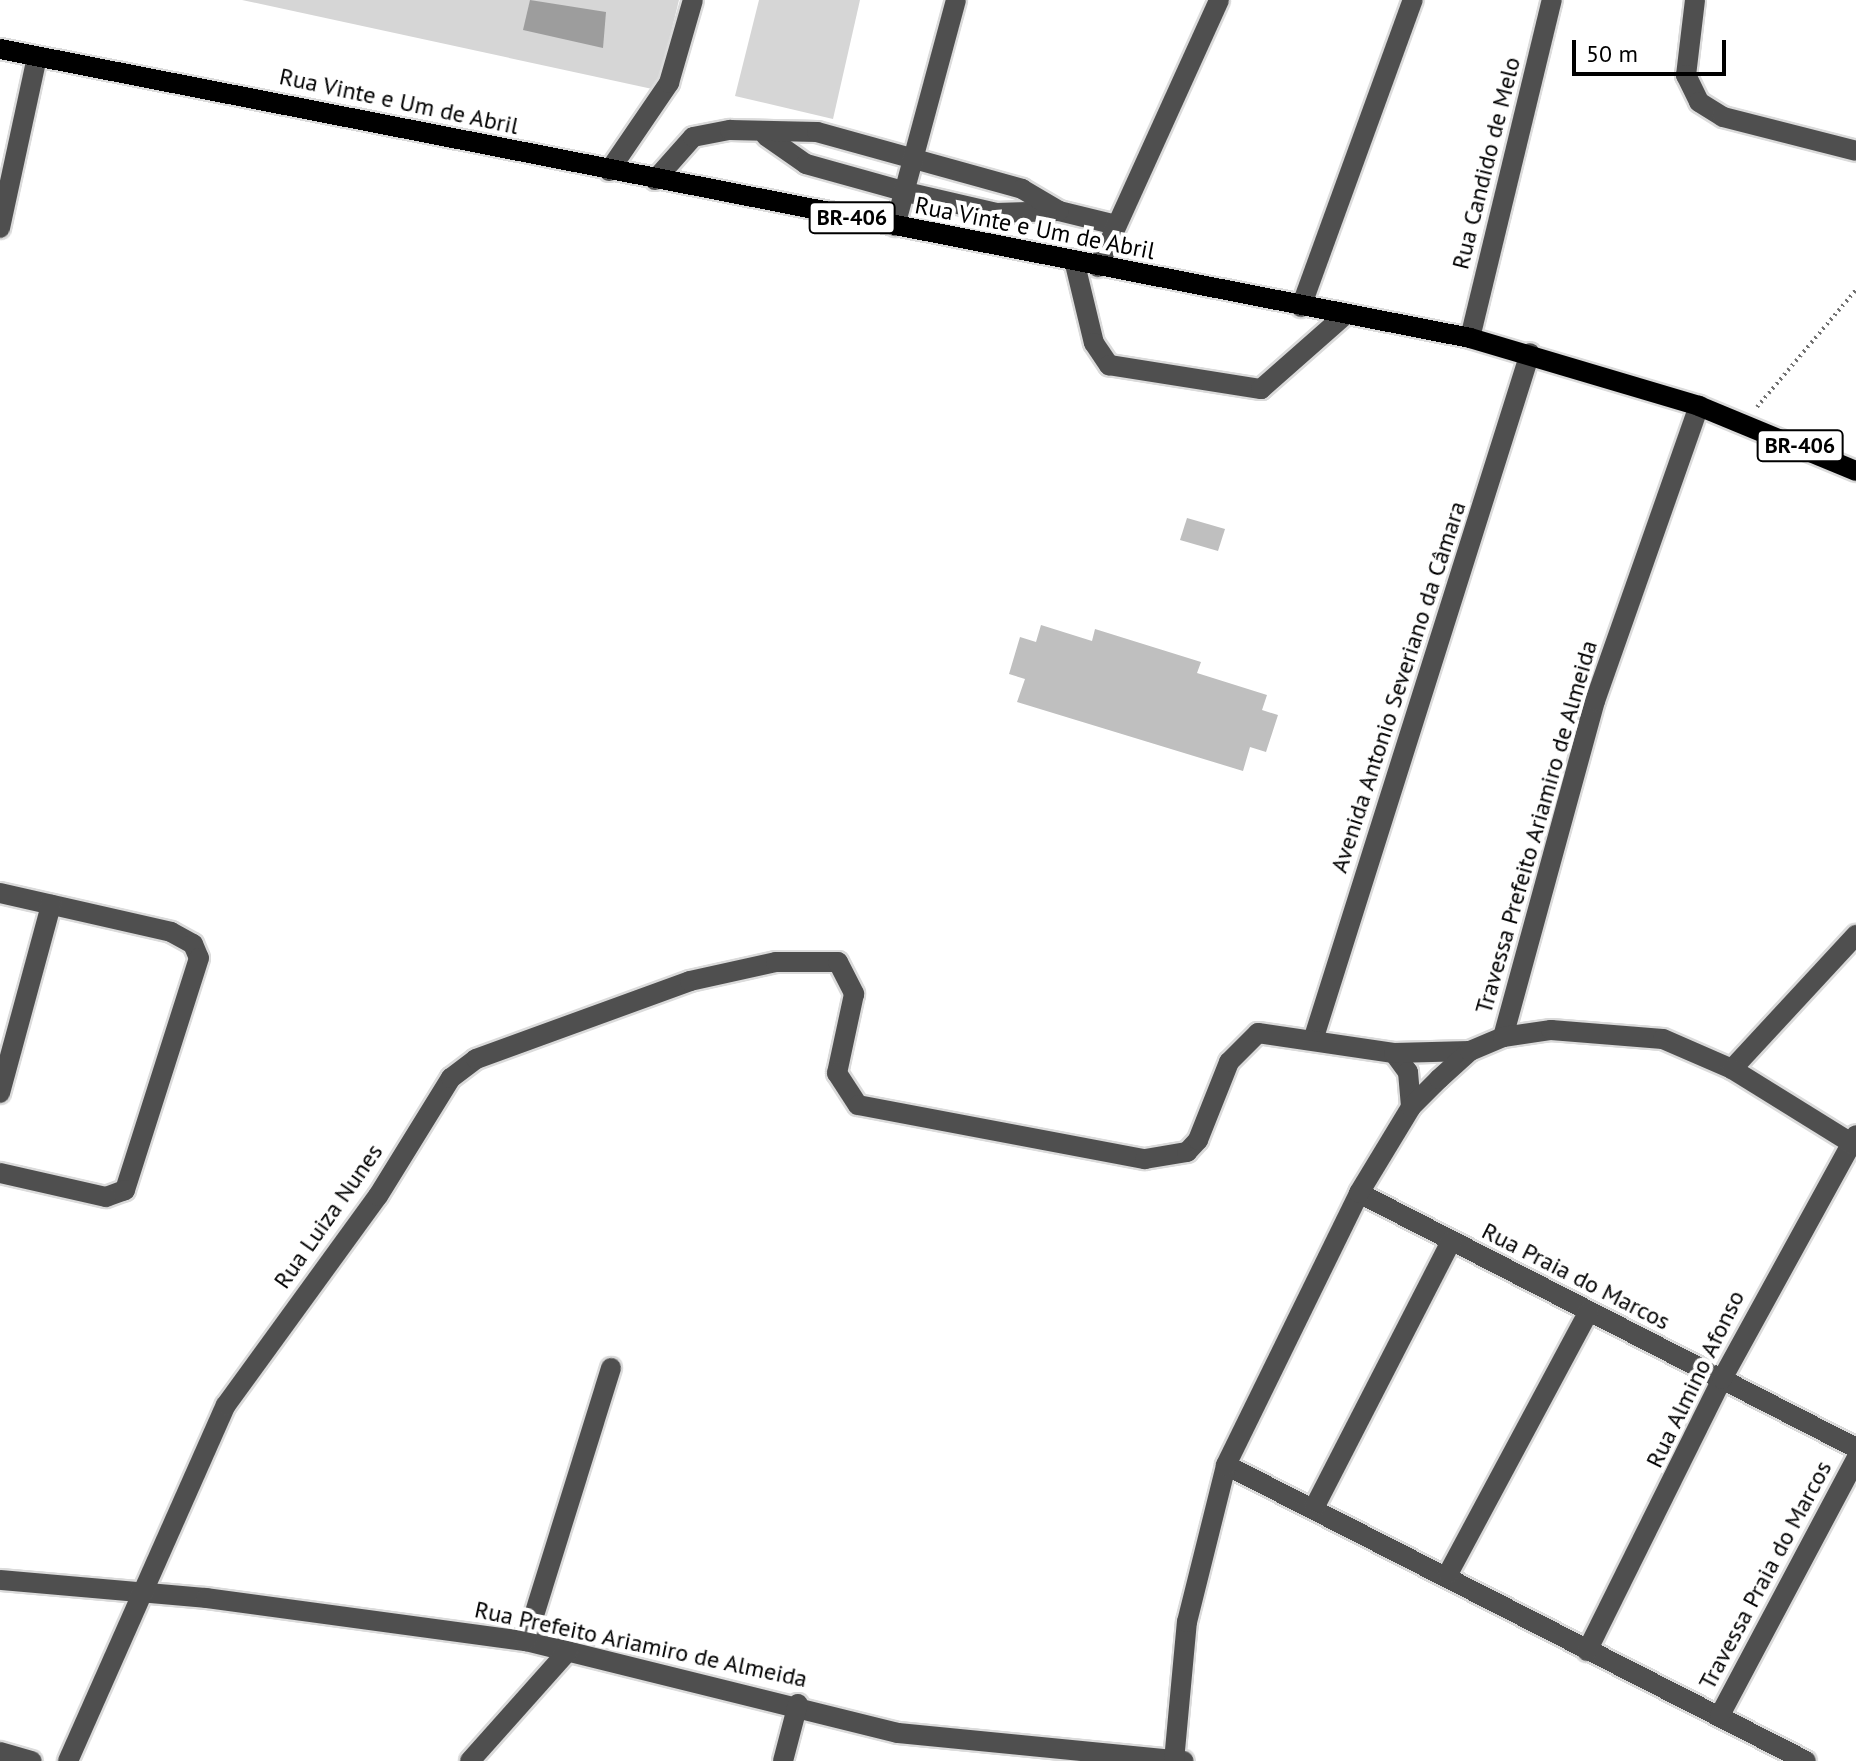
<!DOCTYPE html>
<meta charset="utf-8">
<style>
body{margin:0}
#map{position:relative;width:1856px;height:1761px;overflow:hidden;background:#fff;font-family:"PT Sans",sans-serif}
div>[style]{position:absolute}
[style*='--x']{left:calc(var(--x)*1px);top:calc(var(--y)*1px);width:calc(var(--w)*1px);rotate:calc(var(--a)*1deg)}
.green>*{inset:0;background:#d6d6d6}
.water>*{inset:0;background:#9d9d9d}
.building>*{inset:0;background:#bfbfbf}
.path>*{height:4px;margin-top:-2px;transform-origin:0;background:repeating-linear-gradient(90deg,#717171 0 2px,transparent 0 6px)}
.roads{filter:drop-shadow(2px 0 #dbdbdb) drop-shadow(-2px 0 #dbdbdb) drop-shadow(0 2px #dbdbdb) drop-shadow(0 -2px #dbdbdb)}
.minor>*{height:20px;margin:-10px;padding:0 10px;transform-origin:10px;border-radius:10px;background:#4f4f4f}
.major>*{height:20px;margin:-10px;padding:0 10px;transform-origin:10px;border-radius:10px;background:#000}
span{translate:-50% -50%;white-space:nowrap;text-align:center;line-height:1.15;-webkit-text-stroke:8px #fff;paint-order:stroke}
.shield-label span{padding:2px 6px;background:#fff;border:2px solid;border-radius:6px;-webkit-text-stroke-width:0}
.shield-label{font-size:22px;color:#000;font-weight:700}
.street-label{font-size:24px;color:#000}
.scale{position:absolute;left:1572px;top:40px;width:154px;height:36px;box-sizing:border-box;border:4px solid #000;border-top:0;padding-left:10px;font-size:24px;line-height:28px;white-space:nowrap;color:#000;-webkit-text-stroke:6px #fff;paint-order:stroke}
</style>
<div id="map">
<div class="green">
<div style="clip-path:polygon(242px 0,679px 0,657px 90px)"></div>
<div style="clip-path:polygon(759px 0,860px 0,833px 119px,735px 96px)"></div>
</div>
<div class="water">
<div style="clip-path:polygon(530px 0,606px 12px,603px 48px,523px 30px)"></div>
</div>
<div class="building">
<div style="clip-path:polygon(1187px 518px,1225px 529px,1218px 551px,1180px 540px)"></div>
<div style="clip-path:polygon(1041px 625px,1092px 641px,1095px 629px,1201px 662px,1197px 673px,1267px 695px,1262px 710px,1278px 715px,1266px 752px,1250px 747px,1243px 771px,1017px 702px,1025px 679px,1009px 674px,1020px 637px,1036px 642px)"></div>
</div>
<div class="path">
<div style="--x:1757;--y:407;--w:153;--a:-49.8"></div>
</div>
<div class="roads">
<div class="minor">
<div style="--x:1695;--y:0;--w:76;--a:96.8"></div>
<div style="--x:1686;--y:75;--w:30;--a:64"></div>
<div style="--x:1699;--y:102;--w:28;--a:32"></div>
<div style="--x:1723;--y:117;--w:137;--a:14.3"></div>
<div style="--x:766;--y:136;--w:49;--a:35"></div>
<div style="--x:806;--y:164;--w:104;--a:15.6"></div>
<div style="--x:906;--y:192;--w:92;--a:13.1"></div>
<div style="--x:996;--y:213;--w:63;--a:-1.8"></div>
<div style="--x:1059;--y:211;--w:59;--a:13.8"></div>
<div style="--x:609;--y:171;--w:107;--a:-55.7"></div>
<div style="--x:669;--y:83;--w:86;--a:-73.9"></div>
<div style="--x:655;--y:180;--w:57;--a:-48.5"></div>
<div style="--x:693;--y:137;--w:38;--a:-11"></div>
<div style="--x:730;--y:130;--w:87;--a:1.3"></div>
<div style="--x:817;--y:132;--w:213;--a:15.5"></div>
<div style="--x:1022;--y:189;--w:43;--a:30.7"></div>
<div style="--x:895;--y:226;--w:234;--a:-74.9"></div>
<div style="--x:0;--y:228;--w:175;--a:-77.8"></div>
<div style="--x:1074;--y:260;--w:85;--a:76.5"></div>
<div style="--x:1094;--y:343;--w:27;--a:56"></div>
<div style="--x:1109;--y:365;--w:154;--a:9"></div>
<div style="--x:1261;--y:389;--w:112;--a:-41.4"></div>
<div style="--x:1098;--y:267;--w:293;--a:-65.6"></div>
<div style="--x:1301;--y:307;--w:327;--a:-70"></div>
<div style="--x:1470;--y:338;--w:348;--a:-76.4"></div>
<div style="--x:0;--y:893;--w:175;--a:12.8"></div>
<div style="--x:171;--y:932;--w:25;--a:29"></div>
<div style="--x:193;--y:944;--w:15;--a:67"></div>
<div style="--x:199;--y:958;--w:244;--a:107.7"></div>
<div style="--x:125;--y:1190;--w:20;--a:160"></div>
<div style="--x:106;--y:1197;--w:109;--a:-167.2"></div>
<div style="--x:1314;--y:1037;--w:717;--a:-72.47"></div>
<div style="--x:1503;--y:1037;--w:348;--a:-74.7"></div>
<div style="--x:1595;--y:701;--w:313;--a:-70.6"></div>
<div style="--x:1394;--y:1053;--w:24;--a:54"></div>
<div style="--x:1408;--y:1072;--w:35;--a:85"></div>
<div style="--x:1732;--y:1069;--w:183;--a:-47.2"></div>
<div style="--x:0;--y:1093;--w:195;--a:-74.8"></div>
<div style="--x:1359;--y:1193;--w:559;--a:27.16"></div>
<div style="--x:1226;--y:1465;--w:651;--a:27.04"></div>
<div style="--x:1315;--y:1506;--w:298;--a:-62.8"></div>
<div style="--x:1448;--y:1574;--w:298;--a:-61.8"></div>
<div style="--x:0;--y:1580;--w:207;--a:5"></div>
<div style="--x:206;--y:1598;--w:323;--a:7.7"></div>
<div style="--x:526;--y:1641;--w:383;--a:13.9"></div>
<div style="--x:898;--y:1733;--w:287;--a:5.6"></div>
<div style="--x:526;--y:1641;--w:286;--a:-72.7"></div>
<div style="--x:1587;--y:1651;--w:304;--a:-63.6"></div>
<div style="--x:1722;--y:1379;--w:278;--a:-61.2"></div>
<div style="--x:1720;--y:1715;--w:290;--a:-62"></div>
<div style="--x:0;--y:1752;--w:33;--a:16"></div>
<div style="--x:68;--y:1761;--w:389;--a:-66.1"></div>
<div style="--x:226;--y:1405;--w:258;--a:-54"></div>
<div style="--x:378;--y:1196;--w:139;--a:-58.3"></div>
<div style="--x:451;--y:1078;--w:31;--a:-37"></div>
<div style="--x:476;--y:1059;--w:228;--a:-20"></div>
<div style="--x:690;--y:981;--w:88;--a:-12.5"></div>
<div style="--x:776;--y:962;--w:62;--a:0"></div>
<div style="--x:838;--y:962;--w:36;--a:63"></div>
<div style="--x:854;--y:994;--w:81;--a:102.1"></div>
<div style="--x:837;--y:1073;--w:38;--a:57"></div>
<div style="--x:858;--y:1105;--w:292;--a:10.7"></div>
<div style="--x:1145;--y:1159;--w:43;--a:-9.5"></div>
<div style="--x:1187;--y:1152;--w:16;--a:-47"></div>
<div style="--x:1198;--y:1140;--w:84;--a:-68.3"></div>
<div style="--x:1229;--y:1062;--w:41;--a:-45"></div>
<div style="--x:1258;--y:1033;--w:137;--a:8.4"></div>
<div style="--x:1394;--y:1053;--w:76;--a:-1.5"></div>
<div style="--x:470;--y:1761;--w:147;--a:-48.3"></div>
<div style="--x:783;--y:1761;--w:59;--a:-75.3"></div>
<div style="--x:1174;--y:1761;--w:140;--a:-84.7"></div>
<div style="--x:1187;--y:1622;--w:162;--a:-76"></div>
<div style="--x:1226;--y:1465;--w:303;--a:-63.9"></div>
<div style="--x:1359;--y:1193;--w:100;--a:-58.8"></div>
<div style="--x:1411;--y:1107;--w:40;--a:-45"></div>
<div style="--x:1439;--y:1079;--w:42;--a:-42.1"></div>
<div style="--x:1470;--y:1051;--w:36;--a:-23"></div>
<div style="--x:1503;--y:1037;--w:49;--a:-8.3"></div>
<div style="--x:1551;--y:1030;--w:112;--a:4.6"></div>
<div style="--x:1663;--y:1039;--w:75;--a:23.5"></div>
<div style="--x:1732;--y:1069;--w:146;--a:31.8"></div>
</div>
<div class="major">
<div style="--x:0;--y:49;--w:1498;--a:11.12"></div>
<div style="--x:1470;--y:338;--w:239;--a:16.5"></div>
<div style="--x:1699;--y:406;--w:170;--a:22.5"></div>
</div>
</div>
<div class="shield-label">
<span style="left:852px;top:218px">BR-406</span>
<span style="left:1800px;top:446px">BR-406</span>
</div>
<div class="street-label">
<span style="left:399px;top:101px;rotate:12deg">Rua Vinte e Um de Abril</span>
<span style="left:1486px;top:163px;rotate:-76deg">Rua Candido de Melo</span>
<span style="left:1035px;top:228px;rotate:11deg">Rua Vinte e Um de Abril</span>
<span style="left:1398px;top:687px;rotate:-72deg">Avenida Antonio Severiano da Câmara</span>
<span style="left:1536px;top:827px;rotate:-74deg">Travessa Prefeito Ariamiro de Almeida</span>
<span style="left:328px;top:1216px;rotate:-55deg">Rua Luiza Nunes</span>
<span style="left:1576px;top:1276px;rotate:27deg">Rua Praia do Marcos</span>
<span style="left:1695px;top:1379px;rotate:-64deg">Rua Almino Afonso</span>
<span style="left:1765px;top:1575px;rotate:-62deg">Travessa Praia do Marcos</span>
<span style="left:641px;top:1644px;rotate:12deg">Rua Prefeito Ariamiro de Almeida</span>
</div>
<div class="scale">50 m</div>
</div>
